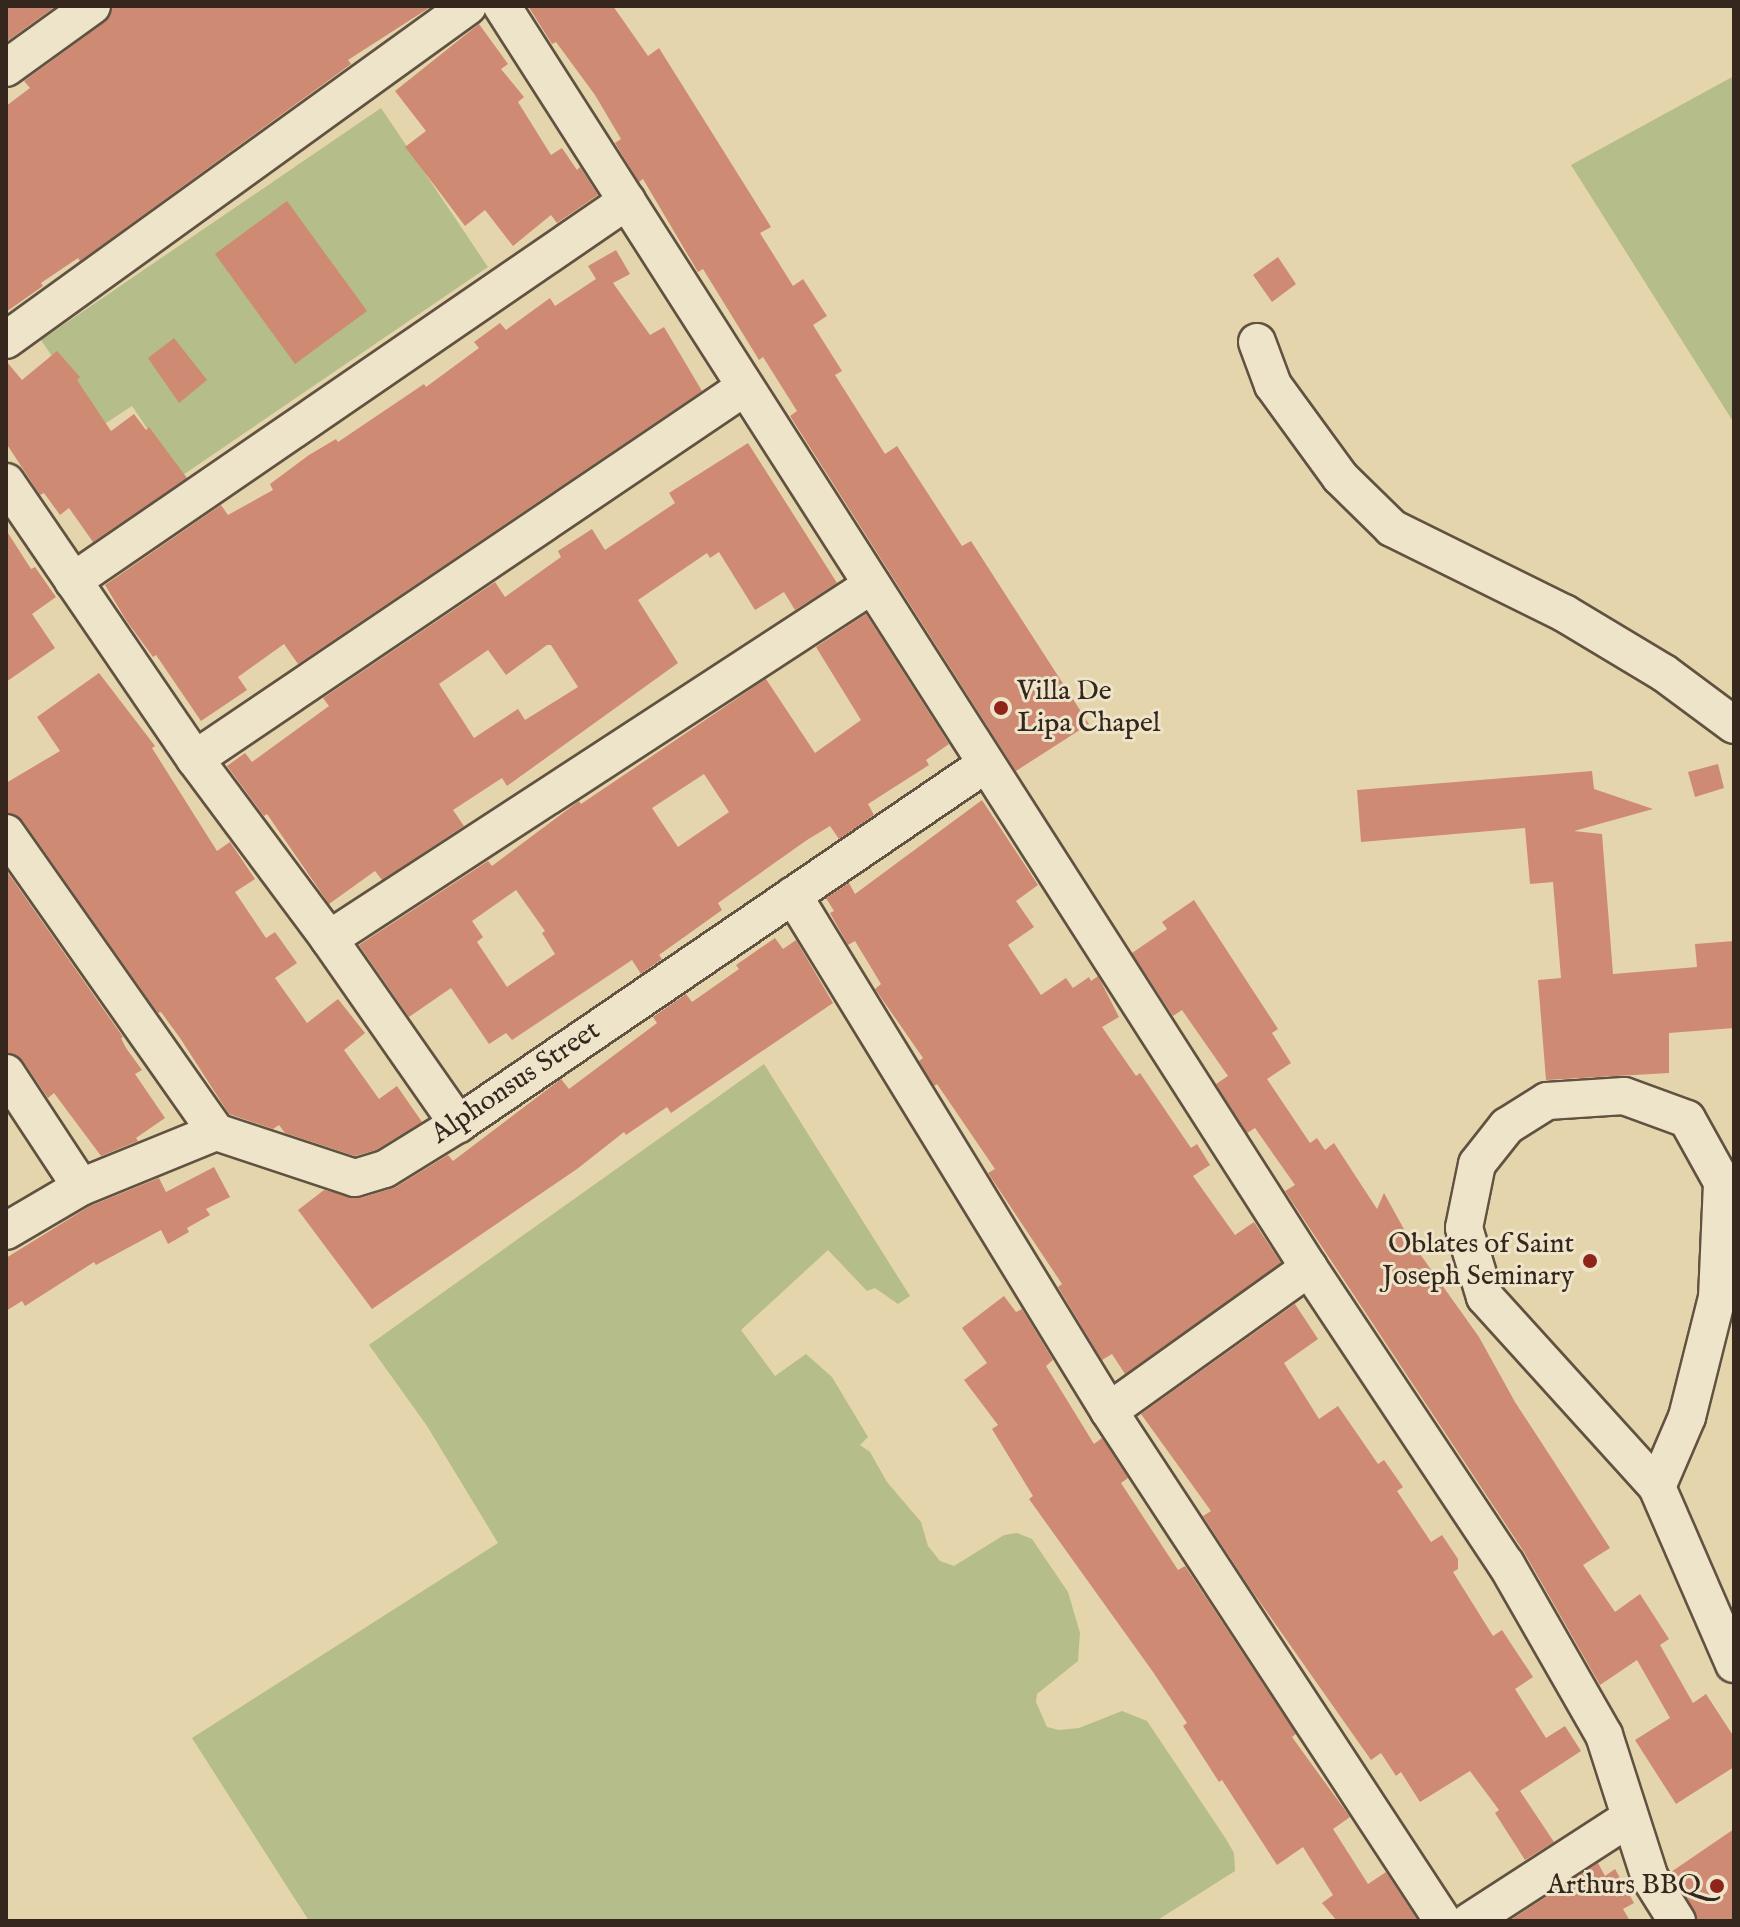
<!DOCTYPE html>
<style>
body{margin:0}
#map{position:relative;width:1740px;height:1927px;overflow:hidden;background:#e5d5ad;font-family:"IM FELL English",serif}
div>[style]{position:absolute}
[style*='--x']{left:calc(var(--x)*1px);top:calc(var(--y)*1px);width:calc(var(--w)*1px);rotate:calc(var(--a)*1deg)}
.green>*{inset:0;background:#b5bd8a}
.building>*{inset:0;background:#cf8a73}
.roads{filter:drop-shadow(2px 0 #615241) drop-shadow(-2px 0 #615241) drop-shadow(0 2px #615241) drop-shadow(0 -2px #615241)}
.minor>*{height:36px;margin:-18px;padding:0 18px;transform-origin:18px;border-radius:18px;background:#eee4ca}
.dots>*{width:22px;height:22px;translate:-50% -50%;box-sizing:border-box;border:4px solid #eee4ca;border-radius:50%}
span{translate:-50% -50%;white-space:nowrap;text-align:center;line-height:1.15;-webkit-text-stroke:6px #eee4ca;paint-order:stroke}
.poi-label{font-size:28px;color:#35271d}
.left{translate:0 -50%;text-align:left}
.right{translate:-100% -50%;text-align:right}
.street-label{font-size:28px;color:#35271d}
.frame{position:absolute;inset:0;border:8px solid #35271d;pointer-events:none}
</style>
<div id="map">
<div class="green">
<div style="clip-path:polygon(1734px 76px,1734px 423px,1571px 165px)"></div>
<div style="clip-path:polygon(381px 108px,488px 267px,180px 477px,132px 406px,100px 427px,41px 340px)"></div>
<div style="clip-path:polygon(764px 1064px,910px 1296px,898px 1304px,875px 1288px,867px 1291px,828px 1250px,741px 1330px,775px 1376px,806px 1354px,832px 1377px,868px 1437px,860px 1445px,870px 1452px,887px 1482px,921px 1522px,928px 1546px,940px 1561px,954px 1566px,1004px 1535px,1017px 1533px,1032px 1539px,1068px 1592px,1080px 1633px,1078px 1661px,1037px 1694px,1036px 1702px,1047px 1727px,1059px 1730px,1079px 1728px,1122px 1711px,1147px 1721px,1226px 1839px,1234px 1853px,1235px 1871px,1156px 1921px,309px 1921px,192px 1738px,498px 1543px,427px 1426px,369px 1345px)"></div>
</div>
<div class="building">
<div style="clip-path:polygon(6px 6px,56px 6px,6px 42px)"></div>
<div style="clip-path:polygon(113px 6px,432px 6px,348px 60px,351px 64px,80px 261px,78px 258px,41px 283px,43px 286px,6px 312px,6px 106px,30px 88px,24px 81px,105px 22px)"></div>
<div style="clip-path:polygon(528px 6px,613px 6px,648px 56px,659px 48px,771px 227px,760px 233px,793px 286px,803px 279px,827px 316px,813px 325px,842px 371px,835px 375px,885px 454px,897px 446px,962px 546px,971px 541px,1089px 724px,1016px 771px,790px 416px,797px 411px,763px 357px,759px 360px,703px 269px,698px 272px,643px 179px,639px 182px,615px 143px,621px 139px,595px 95px,556px 42px,552px 44px)"></div>
<div style="clip-path:polygon(479px 24px,508px 64px,501px 69px,524px 97px,518px 102px,551px 155px,562px 148px,577px 170px,580px 167px,598px 195px,557px 223px,551px 215px,513px 246px,485px 210px,465px 226px,438px 190px,405px 147px,426px 131px,395px 91px)"></div>
<div style="clip-path:polygon(287px 201px,367px 311px,295px 364px,215px 254px)"></div>
<div style="clip-path:polygon(616px 250px,630px 274px,613px 283px,650px 335px,664px 327px,702px 391px,298px 664px,284px 644px,238px 677px,247px 690px,201px 721px,156px 655px,153px 657px,126px 620px,105px 585px,221px 505px,228px 515px,273px 490px,270px 484px,309px 455px,336px 439px,338px 442px,424px 384px,426px 387px,479px 348px,474px 342px,500px 323px,506px 330px,550px 298px,555px 306px,596px 279px,588px 266px)"></div>
<div style="clip-path:polygon(1278px 257px,1296px 284px,1272px 302px,1253px 275px)"></div>
<div style="clip-path:polygon(174px 338px,207px 380px,179px 403px,148px 358px)"></div>
<div style="clip-path:polygon(57px 351px,80px 377px,77px 380px,111px 431px,134px 414px,146px 430px,149px 427px,187px 478px,93px 542px,69px 508px,60px 515px,44px 493px,40px 495px,6px 443px,6px 361px,22px 380px)"></div>
<div style="clip-path:polygon(evenodd,748px 443px,837px 583px,795px 610px,784px 592px,755px 610px,719px 552px,710px 558px,707px 553px,638px 600px,678px 663px,507px 786px,502px 778px,453px 810px,464px 826px,382px 880px,375px 871px,329px 904px,267px 814px,264px 816px,227px 766px,245px 753px,252px 762px,329px 706px,323px 698px,495px 582px,505px 597px,561px 557px,558px 551px,592px 529px,605px 550px,675px 503px,669px 493px,748px 443px,547px 645px,551px 645px,578px 687px,525px 720px,518px 709px,474px 738px,439px 684px,488px 650px,506px 675px,547px 645px)"></div>
<div style="clip-path:polygon(6px 530px,31px 569px,35px 567px,56px 597px,32px 614px,55px 648px,6px 682px)"></div>
<div style="clip-path:polygon(evenodd,866px 614px,949px 744px,926px 760px,929px 765px,868px 804px,874px 815px,839px 839px,830px 826px,807px 840px,718px 903px,722px 910px,659px 955px,662px 959px,641px 974px,632px 960px,512px 1040px,506px 1033px,489px 1044px,451px 988px,409px 1017px,359px 945px,488px 861px,492px 866px,579px 801px,581px 804px,766px 679px,815px 753px,861px 720px,816px 647px,866px 614px,704px 774px,729px 812px,678px 847px,652px 808px,704px 774px,866px 614px,516px 890px,545px 931px,542px 933px,555px 954px,507px 987px,477px 942px,483px 937px,472px 921px,516px 890px)"></div>
<div style="clip-path:polygon(99px 673px,155px 746px,152px 748px,217px 851px,230px 842px,255px 879px,235px 892px,266px 938px,275px 932px,297px 963px,275px 978px,307px 1023px,338px 999px,365px 1033px,344px 1050px,379px 1099px,397px 1086px,422px 1122px,376px 1150px,355px 1156px,285px 1133px,279px 1125px,273px 1129px,229px 1114px,180px 1038px,161px 1012px,158px 1013px,23px 821px,6px 812px,6px 783px,60px 751px,37px 717px)"></div>
<div style="clip-path:polygon(1718px 764px,1724px 788px,1695px 797px,1688px 772px)"></div>
<div style="clip-path:polygon(1592px 771px,1594px 789px,1653px 809px,1574px 831px,1602px 834px,1613px 974px,1697px 967px,1695px 944px,1734px 941px,1734px 1028px,1669px 1033px,1669px 1073px,1546px 1080px,1538px 980px,1561px 978px,1553px 882px,1530px 884px,1525px 828px,1361px 842px,1357px 790px)"></div>
<div style="clip-path:polygon(982px 800px,1038px 885px,1016px 901px,1034px 927px,1008px 945px,1041px 995px,1066px 978px,1073px 988px,1089px 977px,1091px 981px,1098px 976px,1119px 1017px,1102px 1027px,1136px 1076px,1140px 1073px,1191px 1148px,1197px 1144px,1210px 1165px,1193px 1176px,1235px 1235px,1254px 1222px,1281px 1263px,1125px 1374px,1112px 1354px,1102px 1360px,1058px 1287px,1062px 1284px,988px 1173px,995px 1169px,937px 1084px,934px 1086px,919px 1061px,923px 1058px,875px 989px,881px 984px,855px 941px,848px 945px,830px 913px,834px 911px,826px 898px,849px 883px,855px 894px)"></div>
<div style="clip-path:polygon(6px 870px,123px 1037px,121px 1038px,126px 1048px,142px 1070px,135px 1074px,165px 1118px,136px 1138px,138px 1141px,101px 1156px,54px 1093px,48px 1098px,23px 1061px,6px 1052px)"></div>
<div style="clip-path:polygon(1194px 900px,1278px 1029px,1272px 1033px,1291px 1063px,1267px 1079px,1310px 1143px,1317px 1138px,1325px 1150px,1334px 1143px,1377px 1209px,1384px 1193px,1410px 1240px,1479px 1337px,1515px 1402px,1610px 1548px,1583px 1565px,1615px 1612px,1640px 1594px,1669px 1639px,1660px 1645px,1693px 1703px,1706px 1694px,1734px 1737px,1734px 1767px,1676px 1804px,1635px 1740px,1670px 1718px,1637px 1660px,1600px 1685px,1524px 1552px,1285px 1191px,1295px 1185px,1255px 1128px,1247px 1133px,1216px 1084px,1228px 1076px,1182px 1010px,1173px 1016px,1132px 953px,1167px 929px,1162px 922px)"></div>
<div style="clip-path:polygon(775px 938px,783px 949px,796px 940px,833px 1003px,671px 1113px,667px 1107px,626px 1135px,624px 1132px,577px 1169px,372px 1309px,298px 1210px,324px 1190px,361px 1198px,396px 1187px,448px 1155px,453px 1161px,561px 1079px,569px 1089px,657px 1023px,653px 1017px,686px 994px,692px 1002px,739px 969px,736px 965px)"></div>
<div style="clip-path:polygon(214px 1167px,230px 1197px,206px 1209px,210px 1215px,187px 1228px,189px 1232px,168px 1244px,161px 1230px,96px 1265px,94px 1262px,25px 1306px,22px 1301px,6px 1311px,6px 1258px,90px 1206px,159px 1178px,166px 1192px)"></div>
<div style="clip-path:polygon(1004px 1296px,1016px 1312px,1022px 1309px,1053px 1360px,1046px 1366px,1094px 1444px,1102px 1438px,1128px 1478px,1121px 1483px,1178px 1570px,1185px 1566px,1296px 1734px,1292px 1737px,1350px 1817px,1333px 1829px,1368px 1884px,1386px 1872px,1418px 1921px,1337px 1921px,1322px 1903px,1333px 1895px,1303px 1847px,1277px 1865px,1222px 1780px,1219px 1782px,1183px 1726px,1187px 1723px,1153px 1672px,1029px 1499px,1033px 1496px,992px 1429px,998px 1425px,964px 1380px,987px 1363px,962px 1328px)"></div>
<div style="clip-path:polygon(1295px 1304px,1318px 1339px,1284px 1363px,1319px 1419px,1338px 1406px,1378px 1464px,1384px 1460px,1403px 1487px,1397px 1491px,1431px 1542px,1442px 1535px,1458px 1559px,1458px 1569px,1453px 1572px,1493px 1636px,1502px 1630px,1533px 1677px,1515px 1689px,1546px 1738px,1565px 1726px,1581px 1751px,1520px 1791px,1554px 1842px,1525px 1860px,1495px 1813px,1499px 1810px,1470px 1771px,1420px 1802px,1401px 1772px,1396px 1776px,1381px 1753px,1371px 1760px,1250px 1588px,1203px 1516px,1211px 1511px,1141px 1414px)"></div>
<div style="clip-path:polygon(1734px 1829px,1734px 1921px,1698px 1921px,1671px 1872px)"></div>
<div style="clip-path:polygon(1598px 1863px,1605px 1876px,1615px 1869px,1634px 1903px,1623px 1909px,1630px 1921px,1509px 1921px)"></div>
</div>
<div class="roads">
<div class="minor">
<div style="--x:502;--y:6;--w:1498;--a:57.4"></div>
<div style="--x:1309;--y:1268;--w:356;--a:56.4"></div>
<div style="--x:1506;--y:1564;--w:197;--a:60.2"></div>
<div style="--x:1604;--y:1735;--w:150;--a:72.2"></div>
<div style="--x:1650;--y:1878;--w:51;--a:57.9"></div>
<div style="--x:6;--y:68;--w:106;--a:-35.8"></div>
<div style="--x:6;--y:340;--w:570;--a:-35.86"></div>
<div style="--x:1257;--y:342;--w:46;--a:69.6"></div>
<div style="--x:1273;--y:385;--w:114;--a:53.9"></div>
<div style="--x:1340;--y:477;--w:73;--a:44.4"></div>
<div style="--x:1392;--y:528;--w:192;--a:26.3"></div>
<div style="--x:1564;--y:613;--w:117;--a:31"></div>
<div style="--x:1664;--y:673;--w:87;--a:36.6"></div>
<div style="--x:6;--y:482;--w:335;--a:55.7"></div>
<div style="--x:195;--y:759;--w:224;--a:53.3"></div>
<div style="--x:329;--y:939;--w:226;--a:55.1"></div>
<div style="--x:73;--y:581;--w:672;--a:-34.45"></div>
<div style="--x:195;--y:759;--w:664;--a:-34.07"></div>
<div style="--x:6;--y:833;--w:365;--a:54.9"></div>
<div style="--x:793;--y:895;--w:605;--a:58.52"></div>
<div style="--x:1109;--y:1411;--w:610;--a:56.78"></div>
<div style="--x:329;--y:939;--w:648;--a:-33.1"></div>
<div style="--x:6;--y:1073;--w:136;--a:56.7"></div>
<div style="--x:6;--y:1231;--w:87;--a:-30.4"></div>
<div style="--x:81;--y:1187;--w:146;--a:-22.2"></div>
<div style="--x:216;--y:1132;--w:146;--a:18.3"></div>
<div style="--x:355;--y:1178;--w:31;--a:-17"></div>
<div style="--x:385;--y:1169;--w:86;--a:-31.7"></div>
<div style="--x:458;--y:1124;--w:639;--a:-34.29"></div>
<div style="--x:1109;--y:1411;--w:246;--a:-35.6"></div>
<div style="--x:1657;--y:1487;--w:76;--a:-66.8"></div>
<div style="--x:1687;--y:1417;--w:123;--a:-75.9"></div>
<div style="--x:1717;--y:1298;--w:116;--a:-87.5"></div>
<div style="--x:1722;--y:1182;--w:72;--a:-119.1"></div>
<div style="--x:1687;--y:1119;--w:67;--a:-159.9"></div>
<div style="--x:1624;--y:1096;--w:77;--a:176.3"></div>
<div style="--x:1547;--y:1101;--w:47;--a:148"></div>
<div style="--x:1507;--y:1126;--w:48;--a:128.3"></div>
<div style="--x:1477;--y:1164;--w:65;--a:101.5"></div>
<div style="--x:1464;--y:1228;--w:72;--a:73.1"></div>
<div style="--x:1485;--y:1297;--w:256;--a:47.8"></div>
<div style="--x:1657;--y:1487;--w:193;--a:66.5"></div>
<div style="--x:1470;--y:1921;--w:189;--a:-32.9"></div>
</div>
</div>
<div class="dots">
<div style="left:1001px;top:708px;background:#8f2418"></div>
<div style="left:1590px;top:1261px;background:#8f2418"></div>
<div style="left:1717px;top:1886px;background:#8f2418"></div>
</div>
<div class="poi-label">
<span class="left" style="left:1017px;top:708px">Villa De<br>Lipa Chapel</span>
<span class="right" style="left:1574px;top:1261px">Oblates of Saint<br>Joseph Seminary</span>
<span class="right" style="left:1701px;top:1886px">Arthurs BBQ</span>
</div>
<div class="street-label">
<span style="left:516px;top:1083px;rotate:-34deg">Alphonsus Street</span>
</div>
<div class="frame"></div>
</div>
